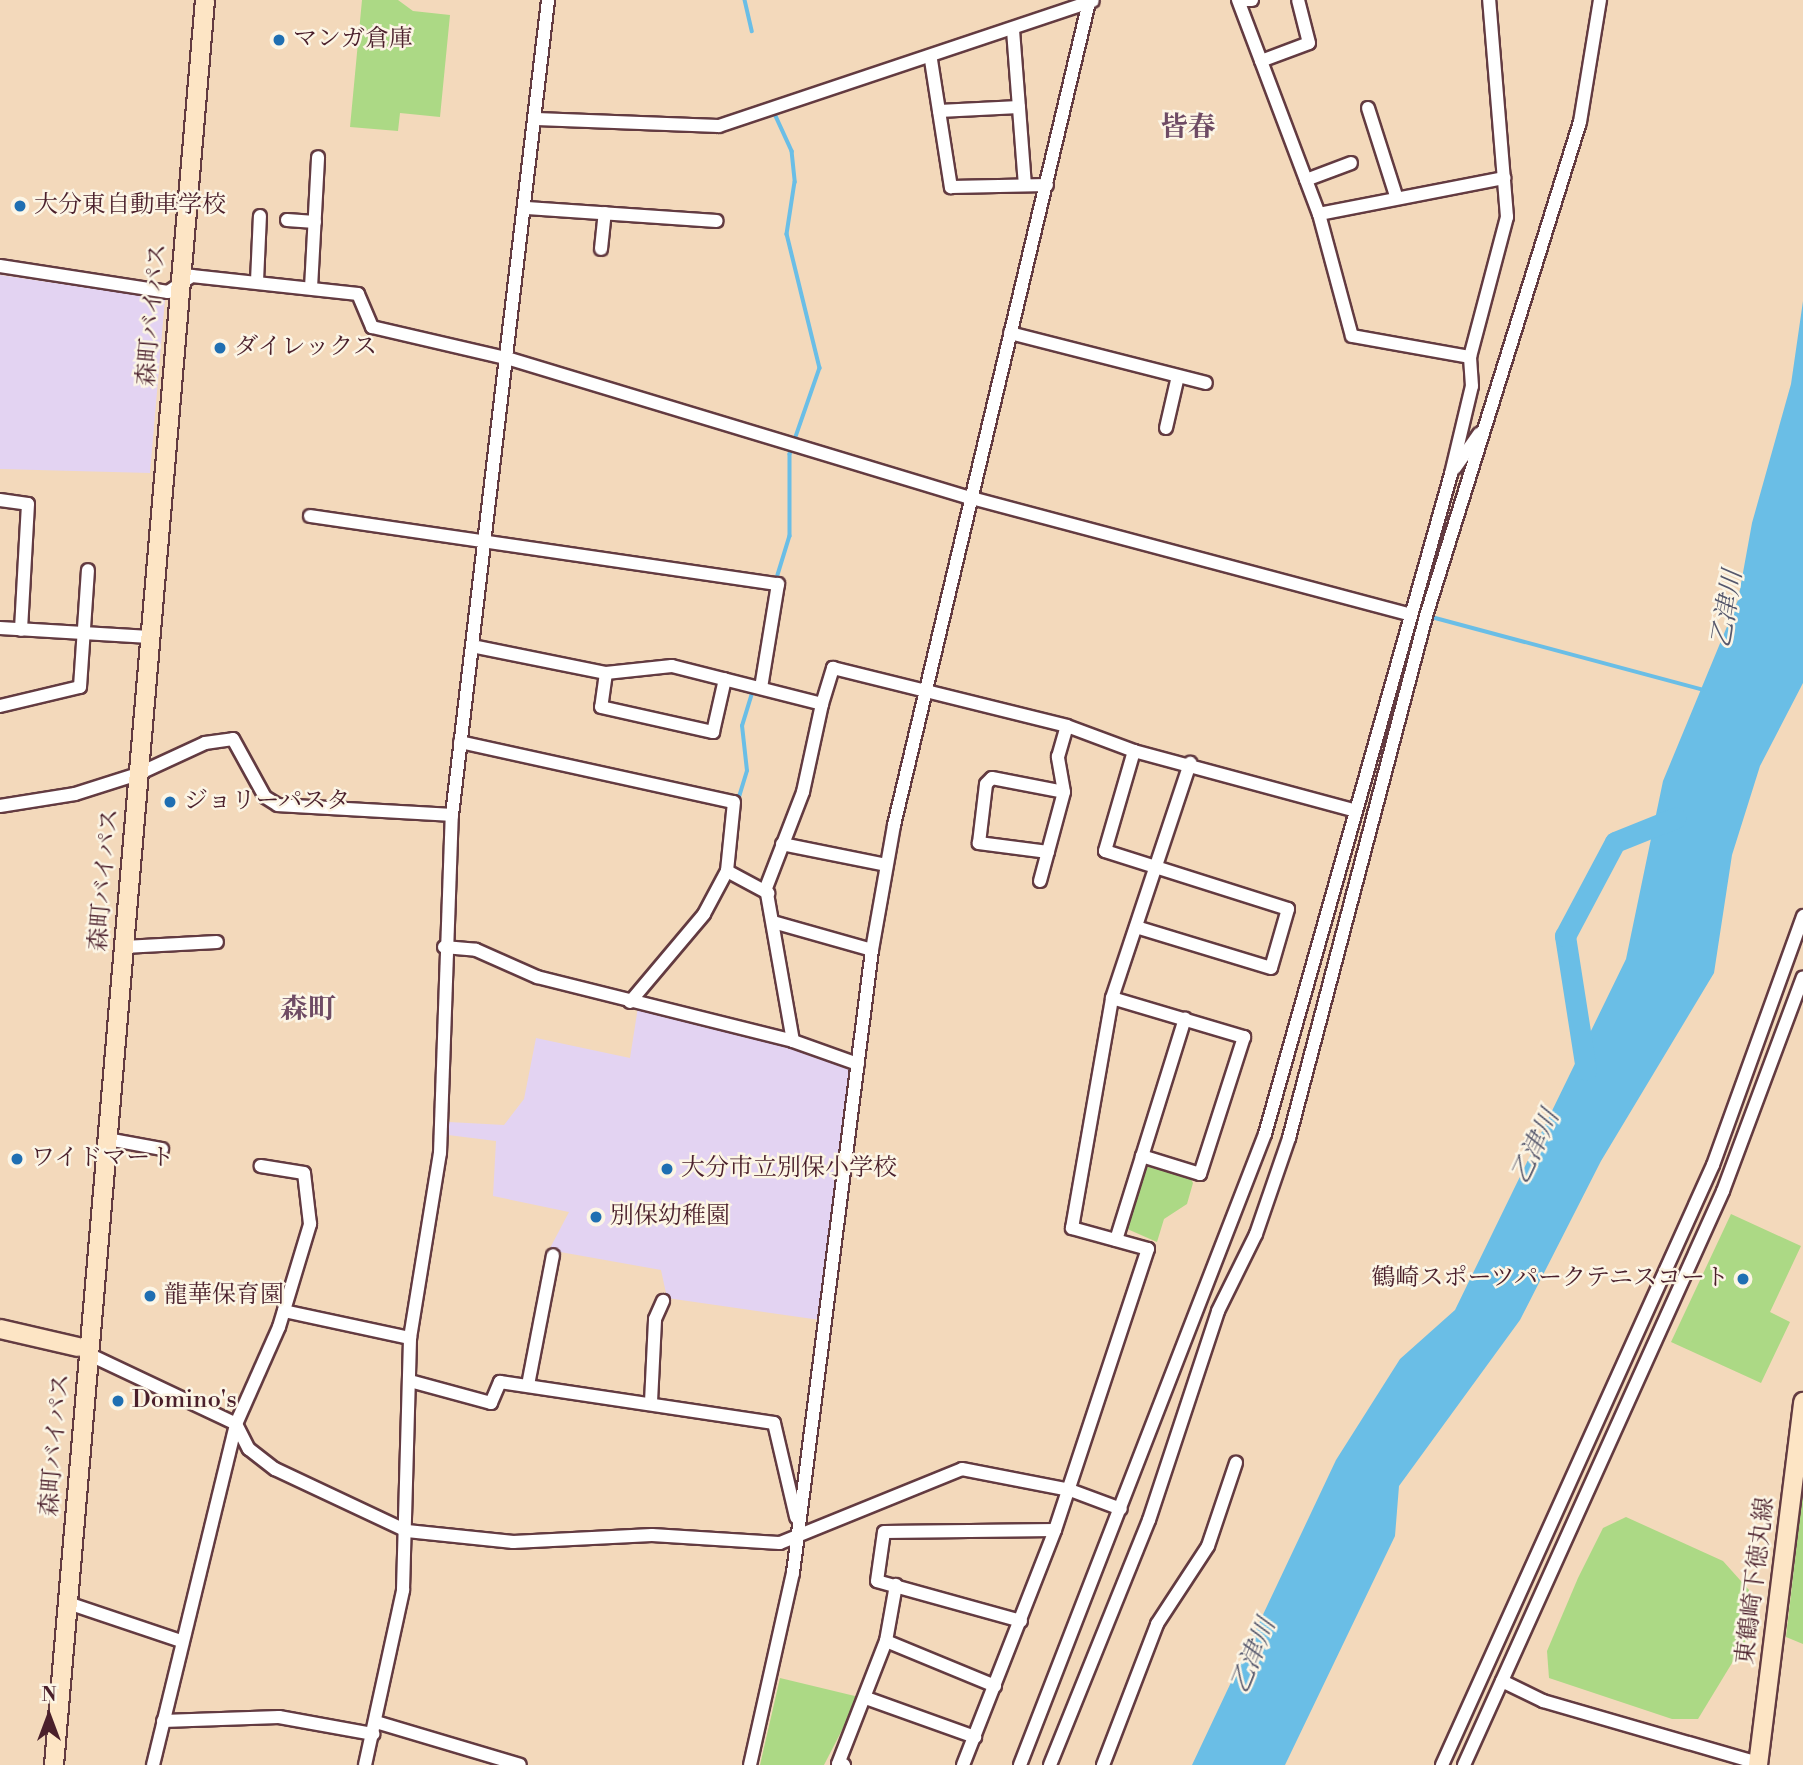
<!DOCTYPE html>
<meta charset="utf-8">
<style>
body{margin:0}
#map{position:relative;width:1803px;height:1765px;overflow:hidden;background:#f3d9bb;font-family:"Libre Bodoni","Noto Serif JP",serif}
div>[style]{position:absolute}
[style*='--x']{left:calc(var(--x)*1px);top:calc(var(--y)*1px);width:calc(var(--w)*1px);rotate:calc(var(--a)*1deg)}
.built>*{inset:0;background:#e3d3f2}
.green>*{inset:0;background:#acd985}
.water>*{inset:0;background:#6abee6}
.stream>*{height:3.5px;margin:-1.75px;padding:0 1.75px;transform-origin:1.75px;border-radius:1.75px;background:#6abee6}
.river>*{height:21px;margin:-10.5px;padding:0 10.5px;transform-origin:10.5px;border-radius:10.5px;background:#6abee6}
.roads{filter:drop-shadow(2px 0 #633b41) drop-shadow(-2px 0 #633b41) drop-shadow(0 2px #633b41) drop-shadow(0 -2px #633b41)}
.street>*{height:12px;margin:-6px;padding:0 6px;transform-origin:6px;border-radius:6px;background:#fff}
.secondary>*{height:18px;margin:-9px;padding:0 9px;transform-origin:9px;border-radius:9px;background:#fde5c5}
.dots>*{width:19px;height:19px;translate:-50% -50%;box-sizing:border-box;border:4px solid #fcf5e5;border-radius:50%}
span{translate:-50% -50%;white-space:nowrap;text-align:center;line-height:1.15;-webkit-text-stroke:5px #fcf5e5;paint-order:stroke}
.poi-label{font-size:24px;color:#4a1f2b}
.left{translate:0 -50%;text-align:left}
.right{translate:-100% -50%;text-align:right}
.street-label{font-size:24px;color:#4a1f2b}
.water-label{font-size:26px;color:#55576c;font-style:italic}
.quarter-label{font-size:28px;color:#6e4b64;font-weight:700}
.north{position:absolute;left:14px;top:1681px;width:70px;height:70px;-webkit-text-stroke:5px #fcf5e5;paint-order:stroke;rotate:0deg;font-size:19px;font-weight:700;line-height:28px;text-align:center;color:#4a1f2b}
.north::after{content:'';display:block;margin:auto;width:24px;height:32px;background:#4a1f2b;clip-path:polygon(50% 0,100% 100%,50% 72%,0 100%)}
</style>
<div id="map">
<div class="built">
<div style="clip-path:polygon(0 275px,165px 299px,150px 473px,0 469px)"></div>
<div style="clip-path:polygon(638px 1007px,802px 1047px,852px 1070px,820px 1320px,667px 1298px,661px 1270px,549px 1250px,569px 1212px,493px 1196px,496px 1141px,448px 1135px,449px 1122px,504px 1125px,524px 1099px,536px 1038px,630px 1058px)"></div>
</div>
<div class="green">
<div style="clip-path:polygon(362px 0,398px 0,413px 11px,450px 15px,440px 117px,400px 113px,398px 131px,350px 127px)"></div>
<div style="clip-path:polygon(1151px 1165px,1190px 1177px,1193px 1183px,1187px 1204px,1164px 1219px,1157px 1242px,1125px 1228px,1144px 1169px)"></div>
<div style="clip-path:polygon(1731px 1214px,1801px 1246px,1770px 1312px,1790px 1322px,1761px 1383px,1671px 1342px)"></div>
<div style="clip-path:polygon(1803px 1491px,1803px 1644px,1786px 1637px)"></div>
<div style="clip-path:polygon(1626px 1517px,1723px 1561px,1749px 1590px,1752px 1622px,1746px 1640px,1698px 1719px,1672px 1719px,1549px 1678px,1547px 1651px,1578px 1578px,1603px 1528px)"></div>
<div style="clip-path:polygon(780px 1678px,859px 1697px,824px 1765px,760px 1765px)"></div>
</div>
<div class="water">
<div style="clip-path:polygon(1803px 301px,1803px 683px,1760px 766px,1732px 855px,1714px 973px,1601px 1161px,1520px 1320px,1399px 1486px,1395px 1536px,1285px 1765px,1192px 1765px,1336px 1460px,1400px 1359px,1455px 1310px,1626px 959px,1663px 781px,1738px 600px,1752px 523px,1791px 384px)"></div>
</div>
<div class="stream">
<div style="--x:745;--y:0;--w:32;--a:77"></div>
<div style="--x:775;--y:114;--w:41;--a:65.3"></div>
<div style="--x:792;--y:151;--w:31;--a:84"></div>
<div style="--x:795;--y:182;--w:53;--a:98.7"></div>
<div style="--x:787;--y:234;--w:138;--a:76.2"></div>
<div style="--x:820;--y:368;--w:91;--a:109.2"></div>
<div style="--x:790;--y:454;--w:82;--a:90"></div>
<div style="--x:790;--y:536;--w:41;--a:107.1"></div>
<div style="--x:1428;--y:616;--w:283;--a:15"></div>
<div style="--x:739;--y:797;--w:27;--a:-73"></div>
<div style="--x:747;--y:771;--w:45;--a:-96.3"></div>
<div style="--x:742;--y:726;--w:34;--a:-73"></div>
</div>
<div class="river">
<div style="--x:1586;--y:1070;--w:136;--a:-98.9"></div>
<div style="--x:1565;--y:936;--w:106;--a:-62"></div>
<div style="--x:1615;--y:842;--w:65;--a:-21.8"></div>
</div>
<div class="roads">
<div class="street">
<div style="--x:1238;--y:0;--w:229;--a:69.3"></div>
<div style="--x:1319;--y:214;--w:126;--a:74.9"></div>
<div style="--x:1352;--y:336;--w:120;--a:10.1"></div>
<div style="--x:1242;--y:0;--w:10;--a:0"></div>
<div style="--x:1013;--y:30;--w:155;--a:85.6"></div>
<div style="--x:931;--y:60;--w:129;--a:81.1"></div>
<div style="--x:951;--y:187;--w:96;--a:-1.2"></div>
<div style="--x:1261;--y:61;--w:51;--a:-20.6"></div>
<div style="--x:1309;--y:43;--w:44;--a:-104.3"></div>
<div style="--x:1368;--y:108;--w:92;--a:72.3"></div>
<div style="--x:939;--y:111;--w:80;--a:-2.9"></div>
<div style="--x:536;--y:119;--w:183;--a:2.2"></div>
<div style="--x:719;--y:126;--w:394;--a:-18.5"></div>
<div style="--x:1306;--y:180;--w:48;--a:-20.7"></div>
<div style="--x:527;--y:208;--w:190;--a:3.9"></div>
<div style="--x:1319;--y:214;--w:189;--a:-11"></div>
<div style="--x:287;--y:220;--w:28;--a:4"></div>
<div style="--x:601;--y:249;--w:36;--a:-84"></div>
<div style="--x:0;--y:266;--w:170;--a:8.8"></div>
<div style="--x:168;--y:292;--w:29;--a:-34"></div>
<div style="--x:192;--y:276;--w:167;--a:6.2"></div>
<div style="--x:358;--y:294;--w:36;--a:67"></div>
<div style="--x:372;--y:327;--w:142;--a:13.1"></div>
<div style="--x:510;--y:359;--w:478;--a:16.8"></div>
<div style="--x:968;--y:497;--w:458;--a:14.9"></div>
<div style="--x:257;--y:281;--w:65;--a:-87.4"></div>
<div style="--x:311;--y:288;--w:131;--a:-86.9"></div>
<div style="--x:1010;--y:333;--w:202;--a:14.3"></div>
<div style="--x:1166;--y:428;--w:53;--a:-77"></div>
<div style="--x:1455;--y:468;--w:42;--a:-54.8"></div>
<div style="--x:0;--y:500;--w:28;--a:8"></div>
<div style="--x:28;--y:504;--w:126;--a:93.2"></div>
<div style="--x:310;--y:516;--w:473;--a:8.3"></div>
<div style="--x:778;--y:584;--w:105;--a:99.3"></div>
<div style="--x:0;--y:628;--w:150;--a:3.4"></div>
<div style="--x:472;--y:646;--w:137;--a:11.4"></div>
<div style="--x:606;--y:673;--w:66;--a:-6.1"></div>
<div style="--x:672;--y:666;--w:155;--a:14.2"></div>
<div style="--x:822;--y:704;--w:38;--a:-73"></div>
<div style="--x:833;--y:668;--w:241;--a:13.9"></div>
<div style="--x:1067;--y:726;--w:72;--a:20.5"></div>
<div style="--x:1134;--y:751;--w:230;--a:15.1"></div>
<div style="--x:606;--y:673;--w:34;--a:98"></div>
<div style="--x:601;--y:707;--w:115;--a:12.6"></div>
<div style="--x:713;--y:732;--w:54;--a:-77.2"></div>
<div style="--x:0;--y:706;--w:82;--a:-13.4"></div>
<div style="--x:80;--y:687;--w:117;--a:-86.1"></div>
<div style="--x:460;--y:742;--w:280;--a:12.4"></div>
<div style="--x:734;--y:802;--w:69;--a:95.8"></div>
<div style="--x:727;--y:871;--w:47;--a:28.2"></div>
<div style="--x:1134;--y:751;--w:104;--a:106.2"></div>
<div style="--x:1105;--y:851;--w:192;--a:17.6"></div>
<div style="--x:1288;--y:909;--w:61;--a:106.1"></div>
<div style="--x:1271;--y:968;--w:141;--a:-163.1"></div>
<div style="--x:0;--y:806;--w:76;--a:-9.1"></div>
<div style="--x:75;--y:794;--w:66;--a:-17.6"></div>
<div style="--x:138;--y:774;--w:74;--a:-24.8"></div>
<div style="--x:205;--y:743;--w:28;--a:-8"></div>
<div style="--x:233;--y:739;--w:66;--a:61.1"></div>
<div style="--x:265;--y:797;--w:15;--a:32"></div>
<div style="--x:278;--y:805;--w:174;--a:3.3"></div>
<div style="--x:782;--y:844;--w:106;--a:11.4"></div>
<div style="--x:1048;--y:852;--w:70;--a:-172.6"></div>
<div style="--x:979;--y:843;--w:59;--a:-83.2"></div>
<div style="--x:986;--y:784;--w:8;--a:-45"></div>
<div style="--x:992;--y:778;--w:73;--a:11"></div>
<div style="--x:1040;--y:881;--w:92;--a:-74.9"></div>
<div style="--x:1064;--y:792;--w:36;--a:-100"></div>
<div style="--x:1058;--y:757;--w:32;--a:-74"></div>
<div style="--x:773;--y:922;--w:103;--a:15.8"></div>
<div style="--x:124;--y:947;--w:93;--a:-3.1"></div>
<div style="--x:444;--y:947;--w:32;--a:5"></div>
<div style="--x:476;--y:950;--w:67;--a:23.9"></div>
<div style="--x:537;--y:977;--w:264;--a:14"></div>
<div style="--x:793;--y:1041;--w:69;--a:19.5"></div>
<div style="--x:1112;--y:998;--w:138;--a:16.5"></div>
<div style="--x:1244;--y:1037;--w:144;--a:107.8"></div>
<div style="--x:1200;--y:1174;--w:61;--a:-162.8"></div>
<div style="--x:630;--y:1002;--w:115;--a:-49.9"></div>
<div style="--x:704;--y:914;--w:49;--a:-61.9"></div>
<div style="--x:793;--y:1041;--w:155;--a:-100"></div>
<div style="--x:766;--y:888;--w:103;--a:-68.9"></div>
<div style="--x:803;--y:792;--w:90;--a:-77.8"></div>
<div style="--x:107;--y:1139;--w:56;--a:10.3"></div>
<div style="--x:1116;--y:1240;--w:232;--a:-72.7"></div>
<div style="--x:284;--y:1311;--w:129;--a:12.1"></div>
<div style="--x:86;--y:1353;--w:166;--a:25.3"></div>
<div style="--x:236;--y:1424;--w:28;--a:63"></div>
<div style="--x:249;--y:1449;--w:33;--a:38"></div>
<div style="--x:275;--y:1469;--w:146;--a:25.2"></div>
<div style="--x:407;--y:1531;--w:107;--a:5.9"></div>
<div style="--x:513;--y:1542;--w:139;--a:-2.9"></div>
<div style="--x:652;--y:1535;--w:128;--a:3.6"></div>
<div style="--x:780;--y:1543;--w:196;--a:-22.1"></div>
<div style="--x:962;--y:1469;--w:110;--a:11"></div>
<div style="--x:1070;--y:1490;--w:54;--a:20.4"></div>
<div style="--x:410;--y:1381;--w:84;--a:15.2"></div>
<div style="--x:491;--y:1403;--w:23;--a:-67"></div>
<div style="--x:500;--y:1382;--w:277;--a:8.5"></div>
<div style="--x:774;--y:1423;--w:97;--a:76.8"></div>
<div style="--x:528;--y:1385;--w:132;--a:-79.1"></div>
<div style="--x:651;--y:1402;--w:83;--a:-87.2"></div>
<div style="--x:655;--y:1319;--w:20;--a:-66"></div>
<div style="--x:68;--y:1603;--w:119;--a:18.6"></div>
<div style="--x:1021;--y:1621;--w:149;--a:-164.5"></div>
<div style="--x:877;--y:1581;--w:49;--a:-81.9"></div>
<div style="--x:884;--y:1532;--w:171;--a:-0.7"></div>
<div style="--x:886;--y:1641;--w:118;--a:22.4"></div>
<div style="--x:1502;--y:1681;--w:46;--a:26"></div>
<div style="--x:1543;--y:1701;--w:224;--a:16.1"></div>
<div style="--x:866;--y:1698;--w:116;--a:19.7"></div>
<div style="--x:163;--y:1721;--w:116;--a:-2"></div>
<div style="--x:279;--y:1717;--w:96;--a:10.3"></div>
<div style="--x:376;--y:1722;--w:150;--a:16.6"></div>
<div style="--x:153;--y:1765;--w:351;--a:-76.3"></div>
<div style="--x:236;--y:1424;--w:106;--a:-66.1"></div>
<div style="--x:279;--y:1327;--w:108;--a:-73.2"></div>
<div style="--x:310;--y:1224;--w:51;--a:-96.7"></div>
<div style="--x:304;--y:1173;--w:44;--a:-170.8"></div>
<div style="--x:365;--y:1765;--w:179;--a:-77.7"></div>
<div style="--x:403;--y:1590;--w:252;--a:-88.4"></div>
<div style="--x:410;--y:1338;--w:187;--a:-80.8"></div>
<div style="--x:440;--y:1153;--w:338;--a:-88"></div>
<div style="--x:452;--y:815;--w:821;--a:-83.28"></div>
<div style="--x:750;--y:1765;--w:197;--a:-77.4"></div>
<div style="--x:793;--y:1573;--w:628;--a:-82.77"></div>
<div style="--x:872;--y:950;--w:127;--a:-80"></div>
<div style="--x:894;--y:825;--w:846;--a:-76.67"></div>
<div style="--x:844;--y:1765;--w:6;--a:-171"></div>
<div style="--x:838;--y:1764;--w:132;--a:-68.7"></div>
<div style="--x:886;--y:1641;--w:57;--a:-79.9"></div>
<div style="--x:963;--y:1765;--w:252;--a:-68.6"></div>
<div style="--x:1055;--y:1530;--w:296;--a:-71.7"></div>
<div style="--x:1148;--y:1249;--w:79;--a:-164.6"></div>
<div style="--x:1072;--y:1228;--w:233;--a:-80.1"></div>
<div style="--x:1112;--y:998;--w:248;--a:-71.6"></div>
<div style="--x:1020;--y:1765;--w:677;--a:-68.78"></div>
<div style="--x:1265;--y:1134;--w:686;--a:-74.26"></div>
<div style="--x:1451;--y:474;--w:90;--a:-76.6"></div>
<div style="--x:1472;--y:386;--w:29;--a:-94"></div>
<div style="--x:1470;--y:357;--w:145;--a:-75.2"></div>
<div style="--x:1507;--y:217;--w:218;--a:-94.7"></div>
<div style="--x:1050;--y:1765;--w:264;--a:-68"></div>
<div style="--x:1149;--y:1520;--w:220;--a:-71.7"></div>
<div style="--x:1218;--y:1311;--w:86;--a:-63.7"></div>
<div style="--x:1256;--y:1234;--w:102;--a:-71"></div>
<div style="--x:1289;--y:1138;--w:540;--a:-75.29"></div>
<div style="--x:1426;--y:616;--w:517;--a:-72.69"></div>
<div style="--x:1580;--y:122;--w:124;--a:-80.7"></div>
<div style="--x:1103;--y:1765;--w:151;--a:-69"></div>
<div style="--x:1157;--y:1624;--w:93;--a:-56.8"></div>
<div style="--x:1208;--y:1546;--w:88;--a:-71.4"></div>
<div style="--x:1442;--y:1765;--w:658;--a:-65.69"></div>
<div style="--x:1713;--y:1165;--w:265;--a:-70.1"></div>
<div style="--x:1464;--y:1765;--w:630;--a:-65.71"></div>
<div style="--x:1723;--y:1191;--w:228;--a:-69.5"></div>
</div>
<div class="secondary">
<div style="--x:0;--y:1329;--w:80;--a:13"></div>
<div style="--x:54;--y:1765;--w:1771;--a:-85.11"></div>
<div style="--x:1758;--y:1765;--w:366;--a:-82.9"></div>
</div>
</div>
<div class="dots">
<div style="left:279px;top:40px;background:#1f6fb2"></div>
<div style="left:20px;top:206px;background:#1f6fb2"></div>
<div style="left:220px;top:348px;background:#1f6fb2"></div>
<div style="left:170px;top:802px;background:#1f6fb2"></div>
<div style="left:17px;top:1159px;background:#1f6fb2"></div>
<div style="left:667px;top:1169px;background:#1f6fb2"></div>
<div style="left:596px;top:1217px;background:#1f6fb2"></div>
<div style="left:1743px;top:1279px;background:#1f6fb2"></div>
<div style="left:150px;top:1296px;background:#1f6fb2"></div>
<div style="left:118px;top:1401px;background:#1f6fb2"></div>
</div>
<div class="poi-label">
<span class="left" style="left:293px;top:40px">マンガ倉庫</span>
<span class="left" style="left:34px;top:206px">大分東自動車学校</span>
<span class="left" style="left:234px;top:348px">ダイレックス</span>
<span class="left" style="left:184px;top:802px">ジョリーパスタ</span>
<span class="left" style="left:31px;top:1159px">ワイドマート</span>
<span class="left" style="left:681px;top:1169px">大分市立別保小学校</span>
<span class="left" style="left:610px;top:1217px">別保幼稚園</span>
<span class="right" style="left:1729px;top:1279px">鶴崎スポーツパークテニスコート</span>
<span class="left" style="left:164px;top:1296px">龍華保育園</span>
<span class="left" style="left:132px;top:1401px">Domino's</span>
</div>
<div class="street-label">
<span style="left:153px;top:315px;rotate:-85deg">森町バイパス</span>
<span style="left:105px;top:880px;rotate:-85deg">森町バイパス</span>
<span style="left:56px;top:1445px;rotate:-85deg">森町バイパス</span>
<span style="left:1756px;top:1581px;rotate:-83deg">東鶴崎下徳丸線</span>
</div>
<div class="water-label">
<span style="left:1728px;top:609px;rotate:-81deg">乙津川</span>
<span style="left:1536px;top:1147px;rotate:-65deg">乙津川</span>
<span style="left:1254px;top:1656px;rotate:-68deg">乙津川</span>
</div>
<div class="quarter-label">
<span style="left:1188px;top:128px">皆春</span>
<span style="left:308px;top:1010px">森町</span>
</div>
<div class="north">N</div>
</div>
